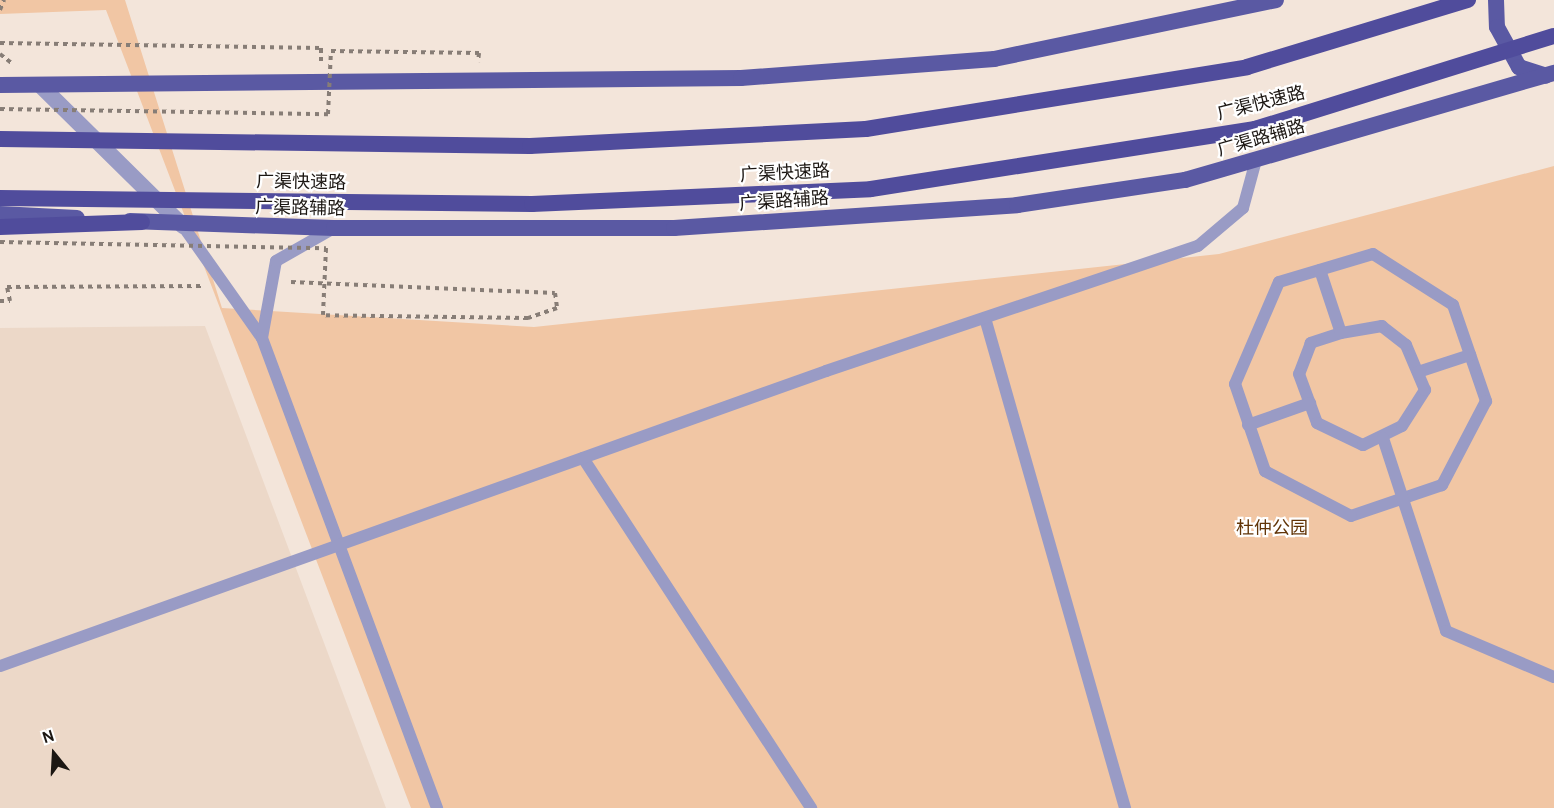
<!DOCTYPE html>
<meta charset="utf-8">
<style>
body{margin:0}
#map{position:relative;width:1554px;height:808px;overflow:hidden;background:#f3e5da;font-family:Cabin,"Noto Sans SC",sans-serif}
div>[style]{position:absolute}
[style*='--x']{left:calc(var(--x)*1px);top:calc(var(--y)*1px);width:calc(var(--w)*1px);rotate:calc(var(--a)*1deg)}
.built>*{inset:0;background:#ecd8c8}
.green>*{inset:0;background:#f1c6a4}
.path>*{height:4px;margin-top:-2px;transform-origin:0;background:repeating-linear-gradient(90deg,#877d76 0 4.5px,transparent 0 9px)}
.service>*{height:12px;margin:-6px;padding:0 6px;transform-origin:6px;border-radius:6px;background:#999bc5}
.minor>*{height:16px;margin:-8px;padding:0 8px;transform-origin:8px;border-radius:8px;background:#999bc5}
.primary>*{height:16px;margin:-8px;padding:0 8px;transform-origin:8px;border-radius:8px;background:#5a59a3}
.trunk>*{height:16px;margin:-8px;padding:0 8px;transform-origin:8px;border-radius:8px;background:#504c9c}
.path-bridge>*{height:4px;margin-top:-2px;transform-origin:0;background:repeating-linear-gradient(90deg,#877d76 0 4.5px,transparent 0 9px)}
.trunk-bridge>*{height:16px;margin:-8px;padding:0 8px;transform-origin:8px;border-radius:8px;background:#504c9c}
span{translate:-50% -50%;white-space:nowrap;text-align:center;line-height:1.15;-webkit-text-stroke:4.5px #fff;paint-order:stroke}
.street-label{font-size:18px;color:#1c1713}
.park-label{font-size:18px;color:#623508}
.north{position:absolute;left:24px;top:724px;width:60px;height:60px;-webkit-text-stroke:4px #fff;paint-order:stroke;rotate:342deg;font-size:16px;font-weight:700;line-height:24px;text-align:center;color:#1c1713}
.north::after{content:'';display:block;margin:auto;width:21px;height:27px;background:#1c1713;clip-path:polygon(50% 0,100% 100%,50% 72%,0 100%)}
</style>
<div id="map">
<div class="built">
<div style="clip-path:polygon(205px 326px,386px 808px,0 808px,0 328px)"></div>
</div>
<div class="green">
<div style="clip-path:polygon(0 0,125px 0,222px 308px,534px 327px,1219px 254px,1554px 166px,1554px 808px,411px 808px,106px 10px,0 14px)"></div>
</div>
<div class="path">
<div style="--x:0;--y:10;--w:11;--a:-68"></div>
<div style="--x:0;--y:43;--w:321;--a:0.9"></div>
<div style="--x:321;--y:48;--w:13;--a:90"></div>
<div style="--x:331;--y:51;--w:148;--a:0.8"></div>
<div style="--x:479;--y:53;--w:9;--a:96"></div>
<div style="--x:0;--y:54;--w:16;--a:38"></div>
<div style="--x:291;--y:282;--w:264;--a:2.4"></div>
<div style="--x:555;--y:293;--w:15;--a:82"></div>
<div style="--x:557;--y:308;--w:31;--a:161"></div>
<div style="--x:528;--y:318;--w:205;--a:-179.2"></div>
<div style="--x:0;--y:301;--w:10;--a:0"></div>
<div style="--x:10;--y:301;--w:14;--a:-102"></div>
<div style="--x:7;--y:287;--w:196;--a:-0.3"></div>
</div>
<div class="service">
<div style="--x:183;--y:226;--w:137;--a:54.8"></div>
<div style="--x:262;--y:338;--w:78;--a:-79.7"></div>
<div style="--x:276;--y:261;--w:67;--a:-29.6"></div>
<div style="--x:1373;--y:254;--w:95;--a:32.5"></div>
<div style="--x:1453;--y:305;--w:102;--a:71"></div>
<div style="--x:1486;--y:401;--w:95;--a:117.6"></div>
<div style="--x:1442;--y:485;--w:96;--a:161.2"></div>
<div style="--x:1351;--y:516;--w:97;--a:-152.4"></div>
<div style="--x:1265;--y:471;--w:92;--a:-109"></div>
<div style="--x:1235;--y:384;--w:111;--a:-66.7"></div>
<div style="--x:1279;--y:282;--w:98;--a:-16.6"></div>
<div style="--x:1320;--y:270;--w:66;--a:71.6"></div>
<div style="--x:1341;--y:333;--w:32;--a:162"></div>
<div style="--x:1311;--y:343;--w:33;--a:111"></div>
<div style="--x:1299;--y:374;--w:52;--a:69.8"></div>
<div style="--x:1317;--y:423;--w:51;--a:25.6"></div>
<div style="--x:1363;--y:445;--w:43;--a:-26"></div>
<div style="--x:1402;--y:426;--w:43;--a:-57.4"></div>
<div style="--x:1425;--y:390;--w:49;--a:-112.9"></div>
<div style="--x:1406;--y:345;--w:31;--a:-142"></div>
<div style="--x:1382;--y:326;--w:42;--a:170.3"></div>
<div style="--x:985;--y:318;--w:510;--a:74.05"></div>
<div style="--x:262;--y:338;--w:502;--a:69.58"></div>
<div style="--x:1418;--y:372;--w:55;--a:-18.1"></div>
<div style="--x:1248;--y:425;--w:66;--a:-19.5"></div>
<div style="--x:1383;--y:438;--w:203;--a:71.9"></div>
<div style="--x:1446;--y:631;--w:117;--a:23.1"></div>
<div style="--x:583;--y:458;--w:418;--a:56.9"></div>
<div style="--x:0;--y:666;--w:877;--a:-19.65"></div>
<div style="--x:826;--y:371;--w:392;--a:-18.6"></div>
<div style="--x:1198;--y:246;--w:59;--a:-40.2"></div>
<div style="--x:1243;--y:208;--w:50;--a:-74.8"></div>
</div>
<div class="minor">
<div style="--x:40;--y:85;--w:201;--a:44.6"></div>
</div>
<div class="primary">
<div style="--x:1496;--y:0;--w:27;--a:88"></div>
<div style="--x:1497;--y:27;--w:46;--a:61.2"></div>
<div style="--x:1519;--y:67;--w:28;--a:18"></div>
<div style="--x:0;--y:85;--w:741;--a:-0.54"></div>
<div style="--x:741;--y:78;--w:254;--a:-4.3"></div>
<div style="--x:994;--y:59;--w:288;--a:-11.8"></div>
<div style="--x:0;--y:214;--w:77;--a:3"></div>
<div style="--x:130;--y:221;--w:204;--a:2"></div>
<div style="--x:334;--y:228;--w:340;--a:0"></div>
<div style="--x:674;--y:228;--w:344;--a:-3.8"></div>
<div style="--x:1017;--y:205;--w:170;--a:-8.5"></div>
<div style="--x:1185;--y:180;--w:384;--a:-16.2"></div>
</div>
<div class="trunk">
<div style="--x:0;--y:227;--w:142;--a:-2"></div>
</div>
<div class="path-bridge">
<div style="--x:0;--y:109;--w:328;--a:0.9"></div>
<div style="--x:328;--y:114;--w:63;--a:-87.3"></div>
<div style="--x:0;--y:242;--w:326;--a:1.1"></div>
<div style="--x:326;--y:248;--w:67;--a:92.6"></div>
</div>
<div class="trunk-bridge">
<div style="--x:0;--y:139;--w:530;--a:0.76"></div>
<div style="--x:530;--y:146;--w:336;--a:-2.9"></div>
<div style="--x:866;--y:129;--w:386;--a:-9.2"></div>
<div style="--x:1247;--y:67;--w:231;--a:-16.9"></div>
<div style="--x:0;--y:198;--w:532;--a:0.65"></div>
<div style="--x:532;--y:204;--w:339;--a:-2.5"></div>
<div style="--x:871;--y:189;--w:389;--a:-8.9"></div>
<div style="--x:1255;--y:129;--w:313;--a:-17.3"></div>
</div>
<div class="street-label">
<span style="left:1261px;top:103px;rotate:-14deg">广渠快速路</span>
<span style="left:1261px;top:138px;rotate:-16deg">广渠路辅路</span>
<span style="left:785px;top:173px;rotate:-3deg">广渠快速路</span>
<span style="left:301px;top:182px;rotate:1deg">广渠快速路</span>
<span style="left:784px;top:201px;rotate:-4deg">广渠路辅路</span>
<span style="left:300px;top:208px;rotate:1deg">广渠路辅路</span>
</div>
<div class="park-label">
<span style="left:1272px;top:528px">杜仲公园</span>
</div>
<div class="north">N</div>
</div>
